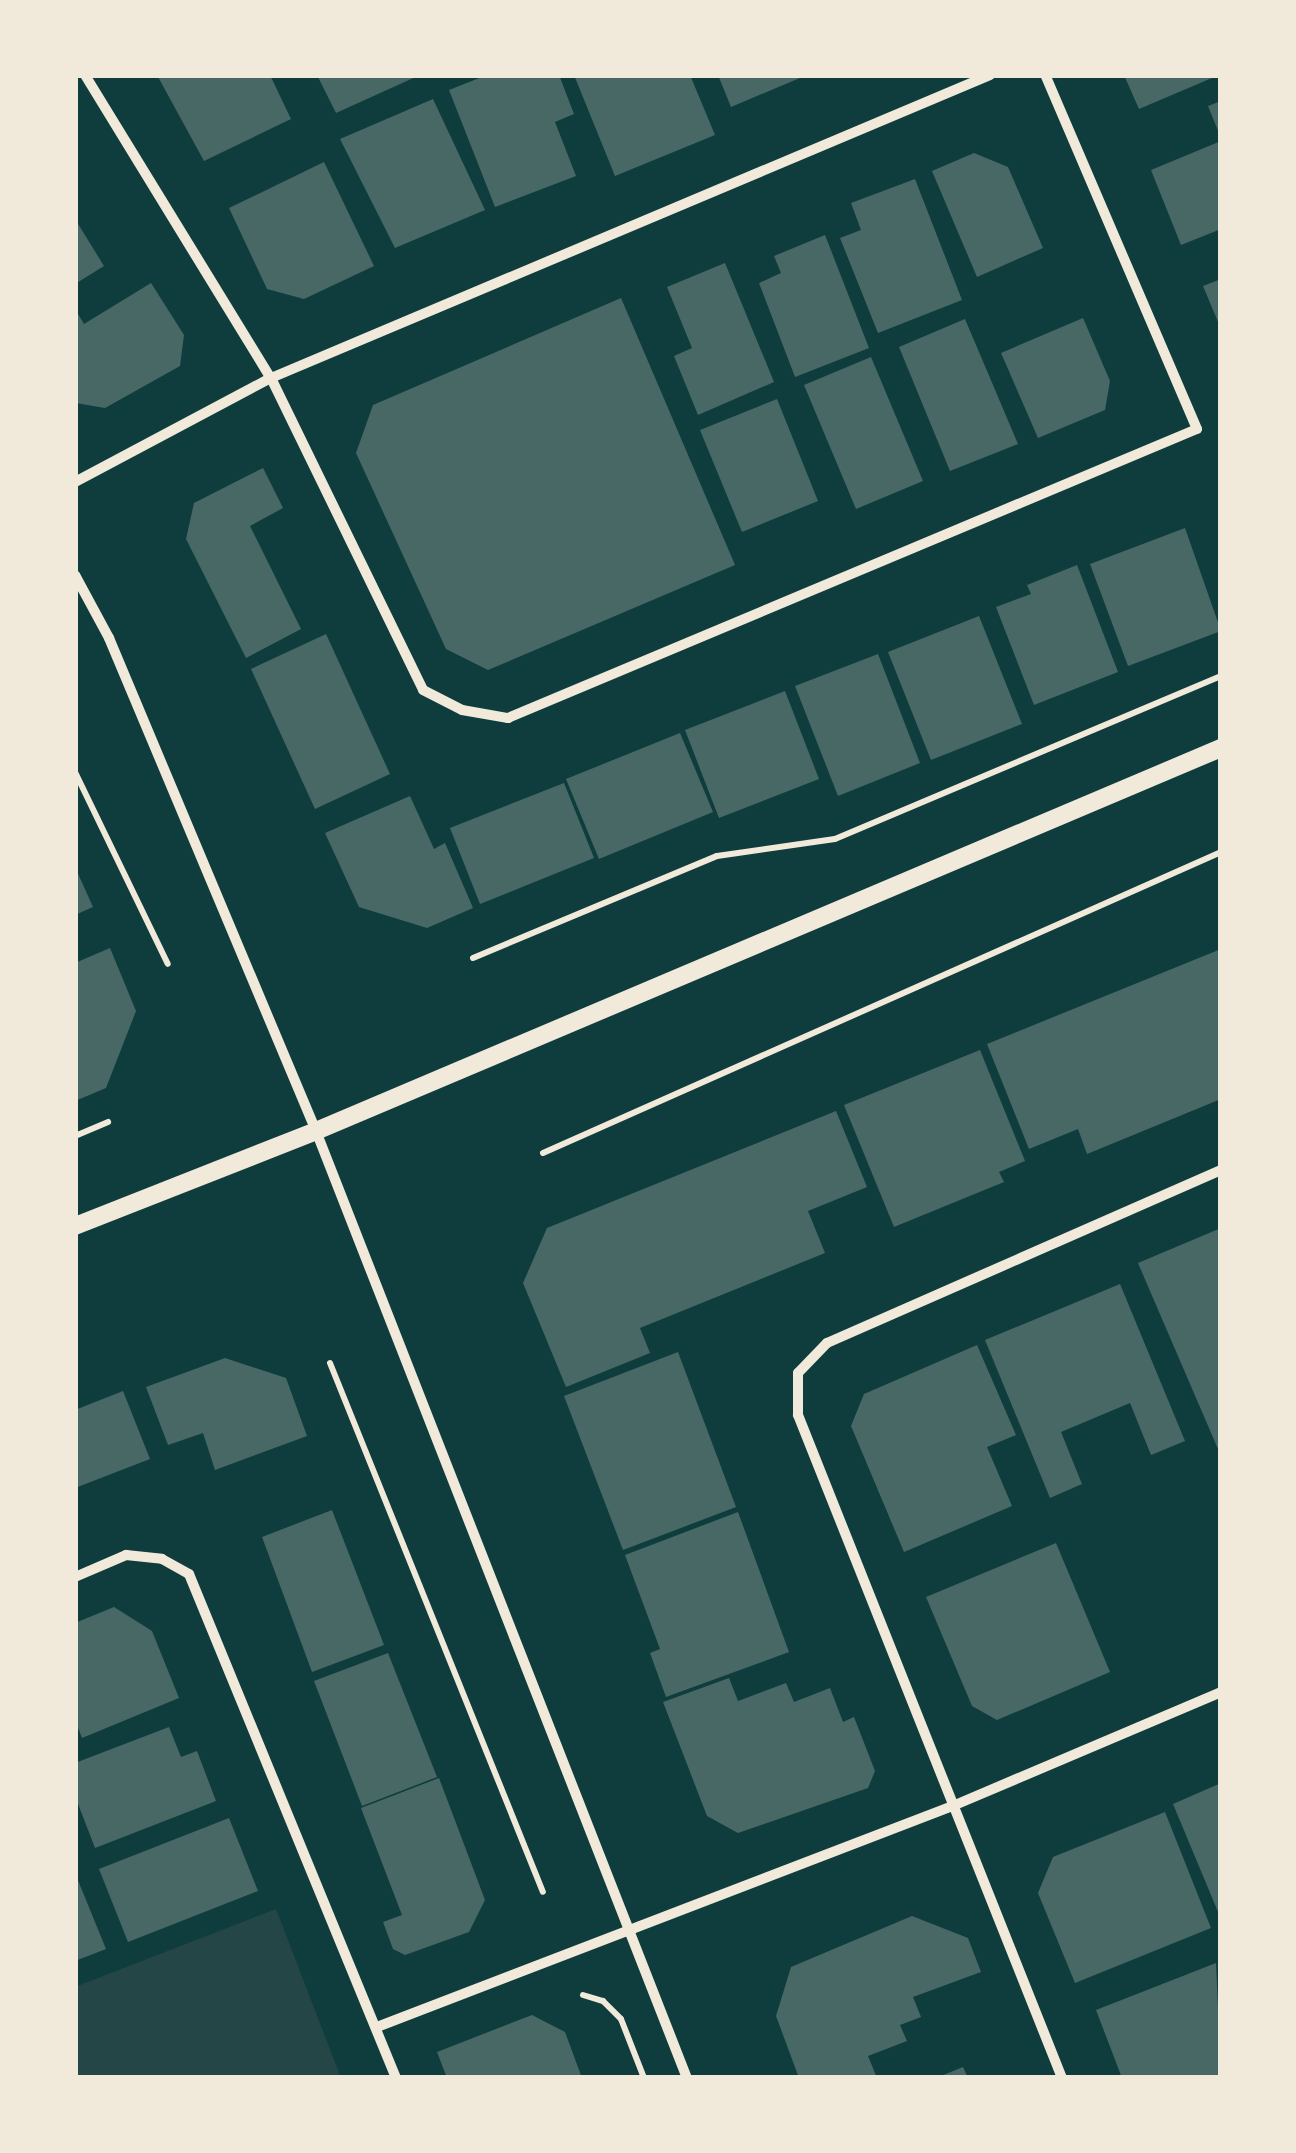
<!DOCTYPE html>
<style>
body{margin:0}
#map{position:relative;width:1296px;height:2153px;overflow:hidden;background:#0f3d3e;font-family:Bitter,serif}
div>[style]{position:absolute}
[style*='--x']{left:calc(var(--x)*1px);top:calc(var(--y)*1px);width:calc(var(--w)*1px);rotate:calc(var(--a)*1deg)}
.green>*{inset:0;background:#244646}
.building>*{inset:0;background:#486865}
.path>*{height:6px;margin:-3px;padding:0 3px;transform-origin:3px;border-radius:3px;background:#f1e9da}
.minor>*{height:10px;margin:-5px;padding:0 5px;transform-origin:5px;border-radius:5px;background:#f1e9da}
.tertiary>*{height:18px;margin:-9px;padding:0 9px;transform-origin:9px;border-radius:9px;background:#f1e9da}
span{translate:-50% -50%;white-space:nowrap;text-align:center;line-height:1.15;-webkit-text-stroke:8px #f1e9da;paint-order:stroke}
.frame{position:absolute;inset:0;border:78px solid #f1e9da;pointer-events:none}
</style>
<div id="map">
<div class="green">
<div style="clip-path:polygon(276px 1909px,341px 2078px,75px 2078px,75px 1987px)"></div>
</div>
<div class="building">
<div style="clip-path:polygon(157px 75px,270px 75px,291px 119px,204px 161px)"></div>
<div style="clip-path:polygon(317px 75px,420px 75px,336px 113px)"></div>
<div style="clip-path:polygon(487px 75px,559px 75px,574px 114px,555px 122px,576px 176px,495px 207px,449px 90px)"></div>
<div style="clip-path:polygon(574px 75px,690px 75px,715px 135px,615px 176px)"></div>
<div style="clip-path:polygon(718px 75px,807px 75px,731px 107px)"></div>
<div style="clip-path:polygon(1124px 75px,1219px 75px,1139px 109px)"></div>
<div style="clip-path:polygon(433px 99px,485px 210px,395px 248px,340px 139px)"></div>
<div style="clip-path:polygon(1221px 101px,1221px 138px,1208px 106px)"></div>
<div style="clip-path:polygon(1221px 141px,1221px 229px,1181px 245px,1151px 170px)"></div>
<div style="clip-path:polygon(974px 153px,1008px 167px,1043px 248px,977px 277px,932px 171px)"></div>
<div style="clip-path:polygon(324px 162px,374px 266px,304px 299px,267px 289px,229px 208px)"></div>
<div style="clip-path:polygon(915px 179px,962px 300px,878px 333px,840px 238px,861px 230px,851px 203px)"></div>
<div style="clip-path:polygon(75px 219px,104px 266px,75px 284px)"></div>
<div style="clip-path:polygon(825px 235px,869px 348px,795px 377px,759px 283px,781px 273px,774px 256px)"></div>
<div style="clip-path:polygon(725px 263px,774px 382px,698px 415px,674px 356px,692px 348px,667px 287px)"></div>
<div style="clip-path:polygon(1221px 279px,1221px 329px,1203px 286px)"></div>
<div style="clip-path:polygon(151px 283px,184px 335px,180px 366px,105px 408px,76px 403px,75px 309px,84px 324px)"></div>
<div style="clip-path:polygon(621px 298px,735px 565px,488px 670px,446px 649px,356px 453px,373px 405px)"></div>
<div style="clip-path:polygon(1083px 318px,1110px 381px,1105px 410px,1038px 438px,1001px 353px)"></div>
<div style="clip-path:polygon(965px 319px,1018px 444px,950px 471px,899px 347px)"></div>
<div style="clip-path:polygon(871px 357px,923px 481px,856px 509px,804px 385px)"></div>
<div style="clip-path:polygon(777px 399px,818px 501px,742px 532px,700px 430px)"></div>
<div style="clip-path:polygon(263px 468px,283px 508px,250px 526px,301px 629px,246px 658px,186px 539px,194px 503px)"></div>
<div style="clip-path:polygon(1185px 528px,1221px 631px,1128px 666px,1090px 564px)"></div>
<div style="clip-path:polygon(1077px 565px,1118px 672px,1034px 705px,996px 607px,1031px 594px,1027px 585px)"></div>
<div style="clip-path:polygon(979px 616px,1022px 724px,931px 760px,888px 652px)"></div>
<div style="clip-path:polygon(326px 634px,390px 774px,315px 809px,251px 669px)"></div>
<div style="clip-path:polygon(878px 654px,920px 763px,838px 796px,795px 686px)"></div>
<div style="clip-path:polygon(785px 691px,819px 779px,719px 818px,685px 730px)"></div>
<div style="clip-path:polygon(680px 733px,713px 812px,599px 859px,566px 779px)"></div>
<div style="clip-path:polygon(564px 783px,594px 858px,480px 904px,450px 828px)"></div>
<div style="clip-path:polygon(410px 796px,434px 849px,445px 843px,473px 908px,427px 928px,359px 907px,325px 833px)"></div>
<div style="clip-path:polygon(75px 867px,93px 907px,75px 915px)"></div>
<div style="clip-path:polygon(110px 948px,136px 1011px,106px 1088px,75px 1101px,75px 963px)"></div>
<div style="clip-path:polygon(1221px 949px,1221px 1099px,1087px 1154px,1078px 1129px,1029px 1149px,987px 1044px)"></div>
<div style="clip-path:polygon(980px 1050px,1025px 1161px,999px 1172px,1004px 1182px,894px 1227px,844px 1105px)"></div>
<div style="clip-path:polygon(836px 1111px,867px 1187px,808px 1211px,825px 1253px,640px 1328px,650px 1353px,566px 1387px,523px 1283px,547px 1228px)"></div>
<div style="clip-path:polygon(1221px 1228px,1221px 1456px,1138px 1263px)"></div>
<div style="clip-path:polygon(1120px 1284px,1185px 1441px,1151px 1455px,1130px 1403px,1061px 1432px,1082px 1484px,1050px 1498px,985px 1340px)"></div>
<div style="clip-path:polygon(977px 1345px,1016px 1435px,987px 1447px,1012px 1506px,904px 1552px,851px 1426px,864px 1394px)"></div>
<div style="clip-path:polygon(678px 1352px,736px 1507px,623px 1550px,564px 1396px)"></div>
<div style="clip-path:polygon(225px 1358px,286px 1378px,307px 1436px,215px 1470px,203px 1433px,168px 1445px,146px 1387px)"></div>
<div style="clip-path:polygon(123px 1391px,150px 1459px,75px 1488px,75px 1410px)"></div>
<div style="clip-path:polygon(332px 1510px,384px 1645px,312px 1672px,262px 1537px)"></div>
<div style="clip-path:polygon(738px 1512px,789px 1652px,666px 1697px,650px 1653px,660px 1649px,625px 1555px)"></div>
<div style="clip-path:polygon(1056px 1543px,1110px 1672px,997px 1720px,972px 1706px,926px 1597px)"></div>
<div style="clip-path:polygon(114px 1607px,152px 1631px,179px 1698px,82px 1738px,75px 1720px,75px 1623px)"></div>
<div style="clip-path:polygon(388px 1653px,437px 1777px,362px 1806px,314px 1681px)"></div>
<div style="clip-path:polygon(729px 1678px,738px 1701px,786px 1683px,794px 1702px,830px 1688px,843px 1722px,854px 1717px,875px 1771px,868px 1788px,738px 1833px,707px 1816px,663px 1702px)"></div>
<div style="clip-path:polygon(169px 1727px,181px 1757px,197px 1751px,216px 1801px,95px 1848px,75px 1796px,75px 1763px)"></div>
<div style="clip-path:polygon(439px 1778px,485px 1900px,469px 1932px,405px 1955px,393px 1949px,383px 1922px,402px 1915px,361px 1808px)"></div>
<div style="clip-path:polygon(1221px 1783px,1221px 1919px,1173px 1804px)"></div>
<div style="clip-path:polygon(1165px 1812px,1211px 1928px,1075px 1983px,1038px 1893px,1053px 1857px)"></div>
<div style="clip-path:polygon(229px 1818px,258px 1891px,128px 1942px,99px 1869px)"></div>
<div style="clip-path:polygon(75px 1873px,106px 1949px,75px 1961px)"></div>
<div style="clip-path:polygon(912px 1916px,968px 1938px,981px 1972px,913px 1997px,921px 2017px,900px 2025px,907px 2041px,868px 2056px,877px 2078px,799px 2078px,776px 2016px,791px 1967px)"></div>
<div style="clip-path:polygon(1216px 1963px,1221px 2078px,1122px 2078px,1096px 2010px)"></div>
<div style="clip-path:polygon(532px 2015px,565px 2032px,582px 2078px,447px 2078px,437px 2052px)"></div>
<div style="clip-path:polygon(963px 2067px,968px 2078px,936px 2078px)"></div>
</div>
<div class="path">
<div style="--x:75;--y:772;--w:213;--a:64.2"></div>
<div style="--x:473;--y:958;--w:264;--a:-22.7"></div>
<div style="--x:717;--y:856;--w:119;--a:-8.2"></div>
<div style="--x:835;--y:839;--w:419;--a:-22.9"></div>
<div style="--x:75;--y:1136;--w:36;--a:-23"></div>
<div style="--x:543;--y:1153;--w:742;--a:-23.94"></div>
<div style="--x:330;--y:1363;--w:570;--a:68.07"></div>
<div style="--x:583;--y:1995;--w:21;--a:17"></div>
<div style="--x:603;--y:2001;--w:25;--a:45"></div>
<div style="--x:621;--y:2019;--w:63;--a:68.7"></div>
</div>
<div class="minor">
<div style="--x:85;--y:75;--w:356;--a:58.5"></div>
<div style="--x:271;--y:378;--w:347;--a:64"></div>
<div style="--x:423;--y:690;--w:44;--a:27.1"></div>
<div style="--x:462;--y:710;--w:47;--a:9.9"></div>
<div style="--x:508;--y:718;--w:747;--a:-22.76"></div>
<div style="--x:1197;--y:429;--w:385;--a:-113.2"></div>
<div style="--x:75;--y:482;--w:222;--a:-28"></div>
<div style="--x:271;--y:378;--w:780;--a:-22.85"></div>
<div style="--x:75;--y:575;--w:72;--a:61.6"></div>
<div style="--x:109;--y:638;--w:535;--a:67.22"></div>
<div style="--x:316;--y:1131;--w:1017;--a:68.61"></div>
<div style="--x:75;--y:1577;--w:56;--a:-23.3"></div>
<div style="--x:126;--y:1555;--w:36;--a:6"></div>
<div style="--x:162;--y:1559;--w:31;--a:29"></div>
<div style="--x:189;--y:1574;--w:545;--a:67.67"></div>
<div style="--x:377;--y:2027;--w:619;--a:-21.01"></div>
<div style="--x:955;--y:1805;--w:289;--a:-23"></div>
<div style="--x:1062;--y:2078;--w:714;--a:-111.71"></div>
<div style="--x:798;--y:1415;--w:42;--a:-90"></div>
<div style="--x:798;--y:1373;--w:42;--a:-46"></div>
<div style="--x:827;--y:1343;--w:430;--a:-23.7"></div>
</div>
<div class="tertiary">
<div style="--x:75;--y:1226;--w:259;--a:-21.5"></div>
<div style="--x:316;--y:1131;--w:983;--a:-22.94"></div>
</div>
<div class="frame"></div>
</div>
